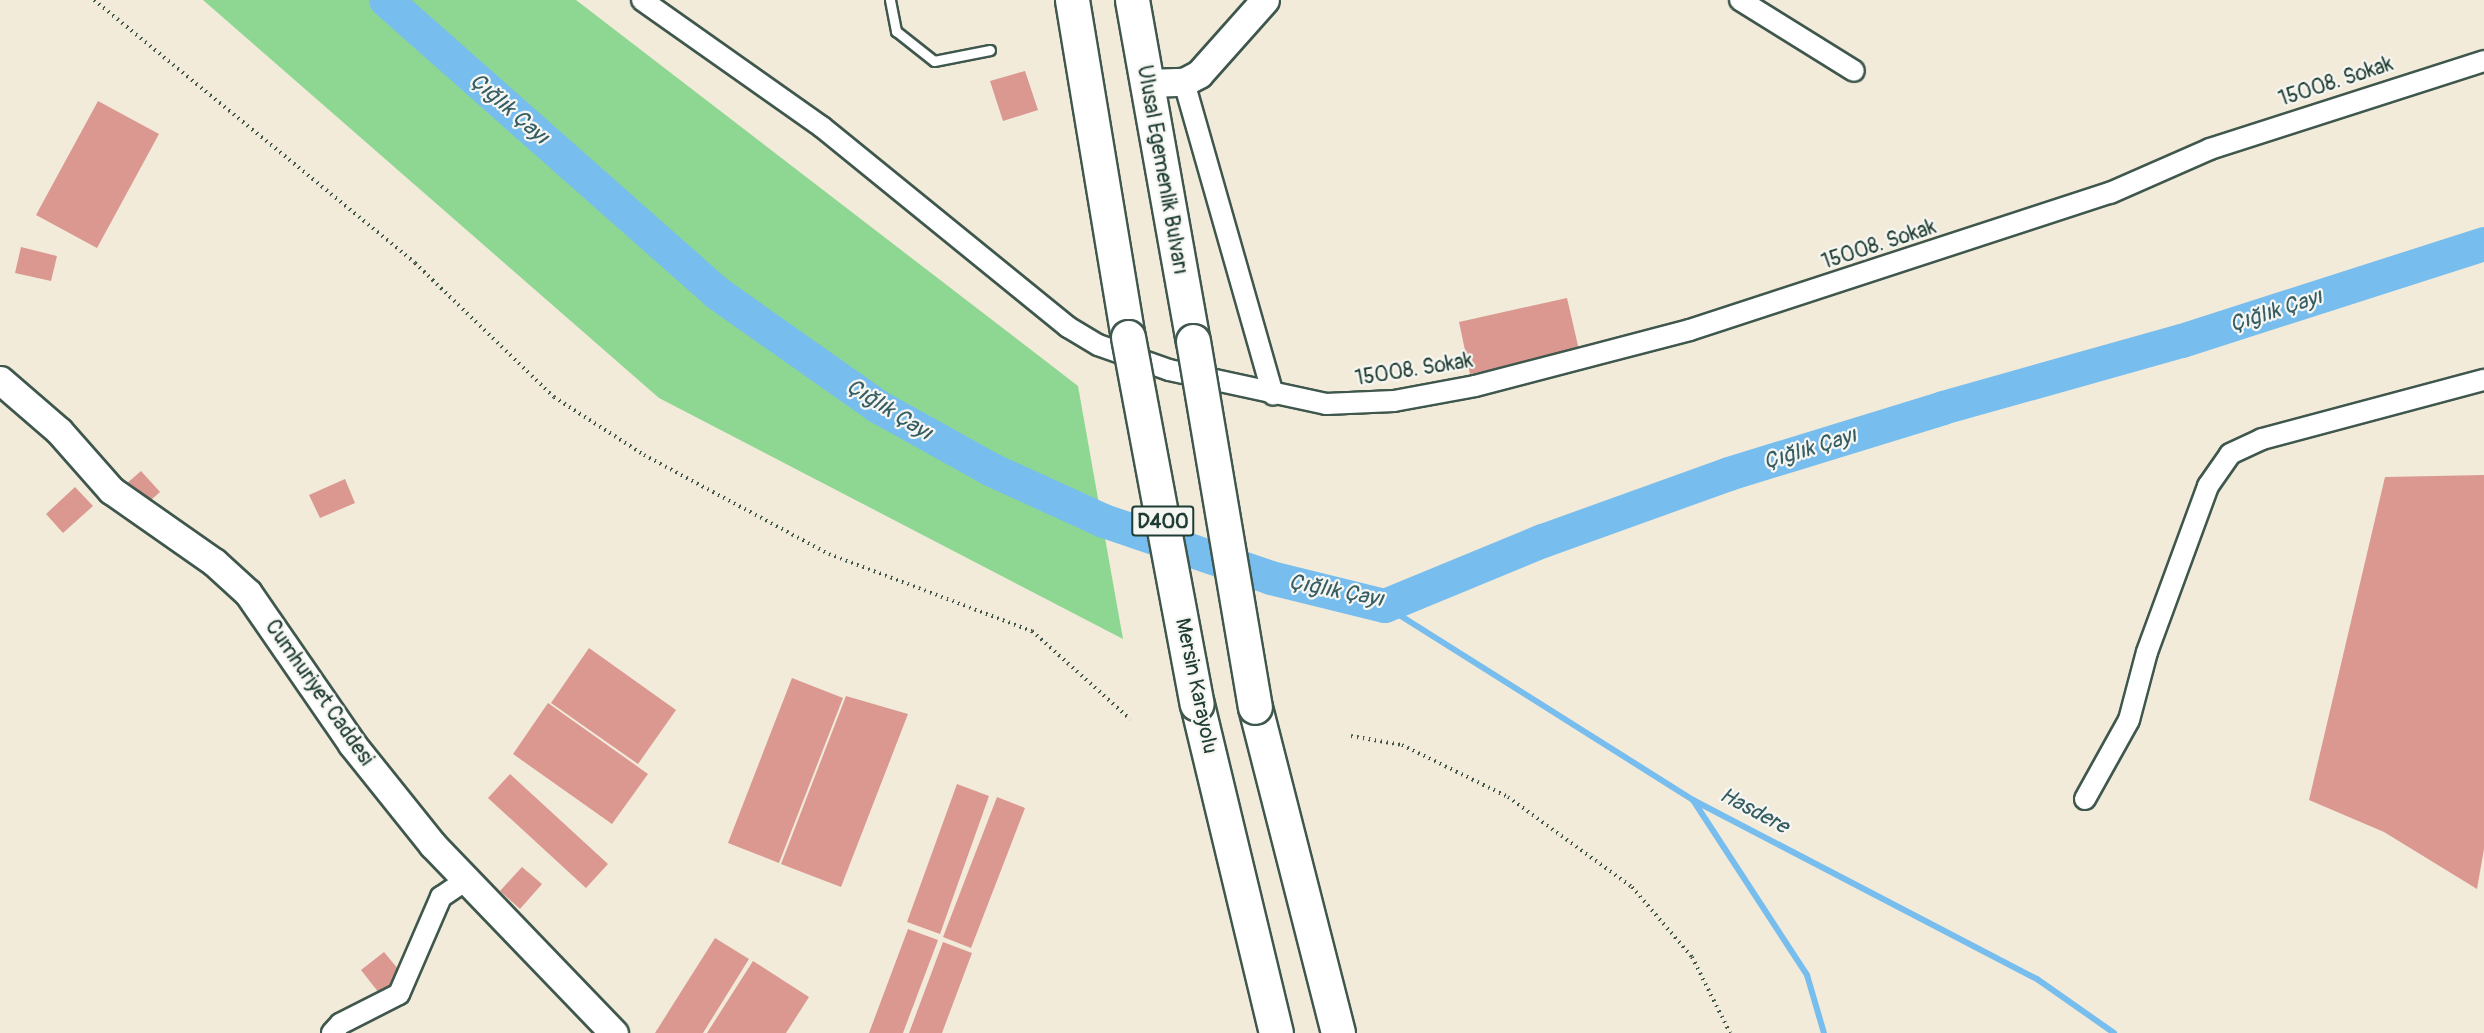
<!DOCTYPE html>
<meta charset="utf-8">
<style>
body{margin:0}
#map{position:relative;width:2484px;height:1033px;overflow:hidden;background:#f3ebda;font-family:Pangolin,sans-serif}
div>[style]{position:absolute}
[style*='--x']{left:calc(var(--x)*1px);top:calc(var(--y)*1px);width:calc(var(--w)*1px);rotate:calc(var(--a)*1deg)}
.green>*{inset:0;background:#8dd793}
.stream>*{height:6px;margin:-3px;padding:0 3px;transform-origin:3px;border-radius:3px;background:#77bdee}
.river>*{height:34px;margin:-17px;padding:0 17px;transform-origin:17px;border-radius:17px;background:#77bdee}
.building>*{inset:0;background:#da9891}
.path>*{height:4px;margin-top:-2px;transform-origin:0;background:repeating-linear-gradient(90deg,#3f574d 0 1.5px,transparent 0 6px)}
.roads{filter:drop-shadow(2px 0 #3f574d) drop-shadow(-2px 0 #3f574d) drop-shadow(0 2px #3f574d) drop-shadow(0 -2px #3f574d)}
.lane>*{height:9px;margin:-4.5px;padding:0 4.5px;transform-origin:4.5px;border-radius:4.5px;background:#fff}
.street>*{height:20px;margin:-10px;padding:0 10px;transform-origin:10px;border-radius:10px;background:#fff}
.secondary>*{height:27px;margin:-13.5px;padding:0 13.5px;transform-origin:13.5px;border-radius:13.5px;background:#fff}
.highway>*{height:33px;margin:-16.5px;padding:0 16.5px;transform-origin:16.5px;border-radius:16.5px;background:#fff}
.bridges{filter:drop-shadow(2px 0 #3f574d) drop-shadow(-2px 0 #3f574d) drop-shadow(0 2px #3f574d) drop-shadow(0 -2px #3f574d)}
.highway-bridge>*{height:33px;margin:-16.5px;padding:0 16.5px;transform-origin:16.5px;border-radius:16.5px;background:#fff}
span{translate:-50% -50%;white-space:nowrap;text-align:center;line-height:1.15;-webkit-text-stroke:4.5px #f6f6f2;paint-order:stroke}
.shield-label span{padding:2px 4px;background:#f6f6f2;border:2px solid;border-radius:4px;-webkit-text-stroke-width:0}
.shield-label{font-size:20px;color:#1f3d34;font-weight:700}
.street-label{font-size:21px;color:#1f3d34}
.water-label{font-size:22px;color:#355d62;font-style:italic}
</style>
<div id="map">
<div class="green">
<div style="clip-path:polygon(203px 0,576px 0,1078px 386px,1123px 639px,659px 398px)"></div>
</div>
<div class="stream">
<div style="--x:1385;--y:606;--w:364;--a:32.2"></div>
<div style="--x:1693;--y:800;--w:388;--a:27.5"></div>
<div style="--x:2037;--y:979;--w:94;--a:35"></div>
<div style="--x:1693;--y:800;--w:209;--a:56.9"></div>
<div style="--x:1807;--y:975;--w:60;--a:73.7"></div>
</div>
<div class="river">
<div style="--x:386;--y:0;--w:442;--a:41.5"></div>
<div style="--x:717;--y:293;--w:196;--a:35.2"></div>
<div style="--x:877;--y:406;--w:132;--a:29.1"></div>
<div style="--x:992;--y:470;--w:123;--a:24.5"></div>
<div style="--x:1104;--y:521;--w:176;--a:18.8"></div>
<div style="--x:1271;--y:578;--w:117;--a:13.8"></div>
<div style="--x:1385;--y:606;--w:171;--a:-22.4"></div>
<div style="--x:1543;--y:541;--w:198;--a:-19.8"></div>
<div style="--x:1729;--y:474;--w:224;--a:-17.1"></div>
<div style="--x:1943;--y:408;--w:248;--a:-15.7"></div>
<div style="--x:2182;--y:341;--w:317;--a:-17.8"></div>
</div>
<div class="building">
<div style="clip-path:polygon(1025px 71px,1038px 110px,1003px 121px,990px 81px)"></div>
<div style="clip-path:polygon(98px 101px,159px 134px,97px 248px,36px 215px)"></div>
<div style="clip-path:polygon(21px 247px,57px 256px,51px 281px,15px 273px)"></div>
<div style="clip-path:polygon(1567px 298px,1579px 350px,1470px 374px,1459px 322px)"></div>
<div style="clip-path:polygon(141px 471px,160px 492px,144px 506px,125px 485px)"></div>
<div style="clip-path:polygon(2484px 475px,2484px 849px,2477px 889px,2384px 832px,2309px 800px,2385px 477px)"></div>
<div style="clip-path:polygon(345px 479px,355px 503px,320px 518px,309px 495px)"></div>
<div style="clip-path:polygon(75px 487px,93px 506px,63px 533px,46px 514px)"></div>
<div style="clip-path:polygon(589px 648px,676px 710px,638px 764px,551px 703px)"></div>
<div style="clip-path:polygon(792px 678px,843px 698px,779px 863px,728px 843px)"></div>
<div style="clip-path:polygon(846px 696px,908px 714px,841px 887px,781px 864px)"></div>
<div style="clip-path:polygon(548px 703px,648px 774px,612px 824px,513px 754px)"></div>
<div style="clip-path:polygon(510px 774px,608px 864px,586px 888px,488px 798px)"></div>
<div style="clip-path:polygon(957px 784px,989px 796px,940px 934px,907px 922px)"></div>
<div style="clip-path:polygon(997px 797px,1025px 808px,971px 948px,943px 937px)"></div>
<div style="clip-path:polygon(522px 867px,542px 884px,520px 909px,500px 891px)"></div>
<div style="clip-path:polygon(908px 929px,938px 940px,903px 1033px,869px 1033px)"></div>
<div style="clip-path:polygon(715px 938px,749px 959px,703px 1033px,655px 1033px)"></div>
<div style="clip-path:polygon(943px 942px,972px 953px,942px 1033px,909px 1033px)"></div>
<div style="clip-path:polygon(384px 952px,403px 975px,379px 993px,361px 970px)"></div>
<div style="clip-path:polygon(753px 961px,809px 997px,786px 1033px,707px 1033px)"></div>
</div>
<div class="path">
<div style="--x:94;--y:0;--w:415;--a:39.3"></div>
<div style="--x:415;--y:263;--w:193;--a:44"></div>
<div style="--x:554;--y:397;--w:107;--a:32.8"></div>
<div style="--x:644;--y:455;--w:210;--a:28.2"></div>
<div style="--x:829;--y:554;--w:217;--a:20.8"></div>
<div style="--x:1032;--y:631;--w:132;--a:41.9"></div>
<div style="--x:1351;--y:736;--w:52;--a:10"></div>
<div style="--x:1402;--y:745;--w:118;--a:26.1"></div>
<div style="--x:1508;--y:797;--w:153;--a:36"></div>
<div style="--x:1632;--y:887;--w:92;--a:49.4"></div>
<div style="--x:1692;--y:957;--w:85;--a:63.4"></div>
</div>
<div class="roads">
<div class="lane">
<div style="--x:890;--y:0;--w:32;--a:79"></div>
<div style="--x:896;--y:31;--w:48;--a:38.3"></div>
<div style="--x:934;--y:61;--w:57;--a:-11.1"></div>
</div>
<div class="street">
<div style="--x:642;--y:0;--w:220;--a:35.2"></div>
<div style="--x:822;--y:127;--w:317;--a:39.1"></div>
<div style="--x:1068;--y:327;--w:35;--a:31"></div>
<div style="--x:1098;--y:345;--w:75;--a:19.4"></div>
<div style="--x:1169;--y:370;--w:161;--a:12.2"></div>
<div style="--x:1326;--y:404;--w:68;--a:-2.5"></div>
<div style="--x:1394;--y:401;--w:82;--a:-10.5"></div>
<div style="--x:1475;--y:386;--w:222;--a:-14.6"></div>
<div style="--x:1690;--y:330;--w:442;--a:-18.1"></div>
<div style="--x:2110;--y:193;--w:109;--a:-23.7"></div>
<div style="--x:2210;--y:149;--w:288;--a:-17.8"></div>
<div style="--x:1740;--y:0;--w:134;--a:31.9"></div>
<div style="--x:1184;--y:82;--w:325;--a:74.1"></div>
<div style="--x:2085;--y:799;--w:90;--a:-60.9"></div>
<div style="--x:2129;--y:720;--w:70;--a:-75.2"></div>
<div style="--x:2147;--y:652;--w:177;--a:-69.8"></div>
<div style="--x:2208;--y:486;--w:39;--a:-55"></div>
<div style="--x:2230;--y:454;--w:35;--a:-25"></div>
<div style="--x:2262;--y:439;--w:230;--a:-14.9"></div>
<div style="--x:332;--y:1033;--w:12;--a:-48"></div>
<div style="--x:340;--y:1024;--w:66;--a:-27"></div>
<div style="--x:399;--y:994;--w:106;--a:-66.6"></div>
<div style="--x:441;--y:897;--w:30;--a:-34"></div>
</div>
<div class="secondary">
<div style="--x:1147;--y:83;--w:37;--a:-2"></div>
<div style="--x:1184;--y:82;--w:17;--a:-28"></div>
<div style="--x:1199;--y:74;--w:99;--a:-48.3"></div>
<div style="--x:0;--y:380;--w:78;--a:40.8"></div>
<div style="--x:59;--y:431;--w:79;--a:48.6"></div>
<div style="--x:111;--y:490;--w:126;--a:35"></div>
<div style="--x:214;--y:562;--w:46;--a:42.4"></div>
<div style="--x:248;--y:593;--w:183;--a:55.4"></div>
<div style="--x:352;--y:744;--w:129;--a:51.3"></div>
<div style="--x:433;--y:845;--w:261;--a:46.1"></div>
</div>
<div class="highway">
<div style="--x:1072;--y:0;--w:342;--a:80.6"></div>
<div style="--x:1132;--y:0;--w:346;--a:79.9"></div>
<div style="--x:1197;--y:704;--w:338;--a:76.5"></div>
<div style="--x:1255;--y:707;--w:336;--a:75.7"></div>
</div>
</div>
<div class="bridges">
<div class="highway-bridge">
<div style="--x:1128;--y:337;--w:373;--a:79.4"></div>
<div style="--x:1193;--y:341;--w:371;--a:80.4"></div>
</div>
</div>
<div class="shield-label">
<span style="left:1163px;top:521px">D400</span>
</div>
<div class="street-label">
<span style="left:2336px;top:82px;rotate:-18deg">15008. Sokak</span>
<span style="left:1162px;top:170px;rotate:80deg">Ulusal Egemenlik Bulvarı</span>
<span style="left:1879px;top:245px;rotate:-18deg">15008. Sokak</span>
<span style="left:1414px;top:370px;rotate:-9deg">15008. Sokak</span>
<span style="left:1196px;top:686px;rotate:78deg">Mersin Karayolu</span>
<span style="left:319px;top:693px;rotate:55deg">Cumhuriyet Caddesi</span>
</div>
<div class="water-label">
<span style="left:509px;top:109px;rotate:41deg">Çığlık Çayı</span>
<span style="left:2276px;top:311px;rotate:-18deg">Çığlık Çayı</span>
<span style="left:889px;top:410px;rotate:32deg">Çığlık Çayı</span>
<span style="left:1810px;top:449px;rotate:-17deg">Çığlık Çayı</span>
<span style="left:1336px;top:591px;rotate:11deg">Çığlık Çayı</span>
<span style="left:1754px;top:811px;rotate:28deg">Hasdere</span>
</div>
</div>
